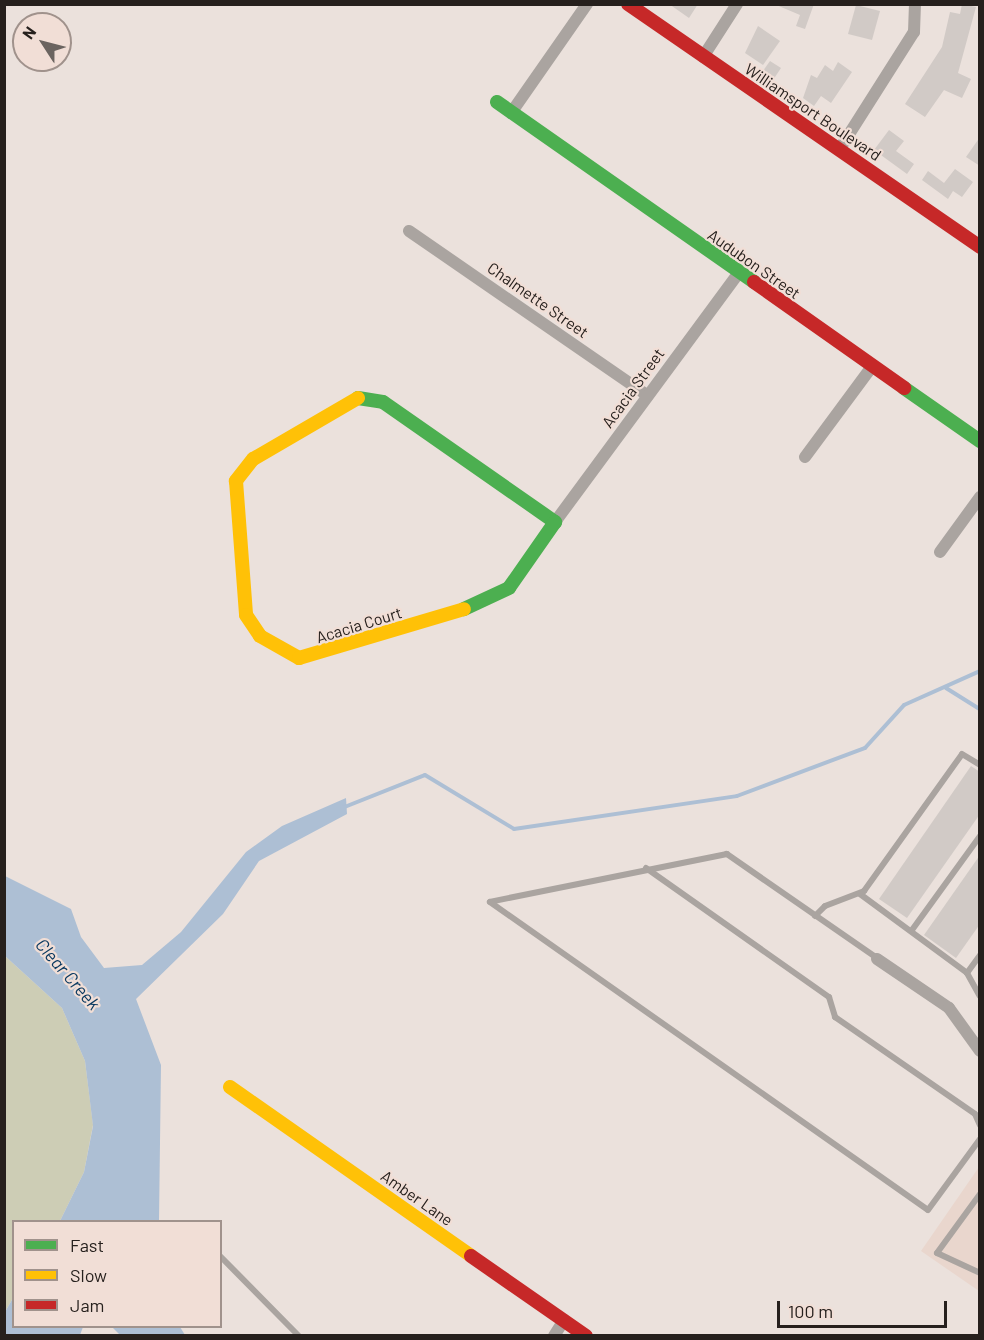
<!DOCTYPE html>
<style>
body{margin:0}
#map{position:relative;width:984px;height:1340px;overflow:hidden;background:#ebe1dc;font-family:Barlow,sans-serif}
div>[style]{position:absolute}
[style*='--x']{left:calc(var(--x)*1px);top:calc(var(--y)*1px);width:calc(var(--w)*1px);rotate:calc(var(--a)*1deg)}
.built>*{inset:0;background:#e9d6cd}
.green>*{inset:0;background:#cdcdb5}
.water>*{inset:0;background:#adbfd4}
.stream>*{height:4px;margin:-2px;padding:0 2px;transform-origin:2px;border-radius:2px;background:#adbfd4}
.building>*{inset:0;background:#d1cac6}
.lane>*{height:6px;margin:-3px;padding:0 3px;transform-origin:3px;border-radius:3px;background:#aaa4a0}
.street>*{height:12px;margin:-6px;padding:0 6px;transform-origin:6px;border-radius:6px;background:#aaa4a0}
.fast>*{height:14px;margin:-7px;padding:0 7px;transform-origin:7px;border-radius:7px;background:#4caf50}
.slow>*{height:14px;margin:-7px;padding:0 7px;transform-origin:7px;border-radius:7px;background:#ffc107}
.jam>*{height:14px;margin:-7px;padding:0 7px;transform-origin:7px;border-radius:7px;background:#c62828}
span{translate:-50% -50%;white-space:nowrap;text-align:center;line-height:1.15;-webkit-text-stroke:4.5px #f1ded6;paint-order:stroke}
.street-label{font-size:16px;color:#26201d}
.water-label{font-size:18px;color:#07375f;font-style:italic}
.frame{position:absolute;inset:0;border:6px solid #26201d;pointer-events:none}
.legend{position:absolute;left:12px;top:1220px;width:210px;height:108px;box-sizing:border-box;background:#f1ded6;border:2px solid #a0928c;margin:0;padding:8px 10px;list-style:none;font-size:18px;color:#26201d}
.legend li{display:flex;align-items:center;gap:12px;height:30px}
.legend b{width:30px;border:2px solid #a0928c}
.north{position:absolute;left:12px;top:12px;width:60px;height:60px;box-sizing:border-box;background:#f1ded6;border:2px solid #a0928c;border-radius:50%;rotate:306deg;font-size:16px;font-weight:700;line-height:24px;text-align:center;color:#26201d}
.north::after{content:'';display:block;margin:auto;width:21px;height:27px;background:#6b6460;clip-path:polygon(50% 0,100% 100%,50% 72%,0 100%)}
.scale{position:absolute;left:777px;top:1301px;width:170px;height:27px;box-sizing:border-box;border:3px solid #26201d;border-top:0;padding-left:8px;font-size:18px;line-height:21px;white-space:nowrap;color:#26201d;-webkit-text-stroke:4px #f1ded6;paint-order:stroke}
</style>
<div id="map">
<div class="built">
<div style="clip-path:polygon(979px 1167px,979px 1291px,921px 1251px)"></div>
</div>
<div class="green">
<div style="clip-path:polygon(5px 956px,62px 1008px,85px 1061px,93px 1125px,84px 1172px,60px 1221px,14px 1222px,13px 1298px,5px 1312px)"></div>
</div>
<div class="water">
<div style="clip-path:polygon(346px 798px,347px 814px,259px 861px,223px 914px,136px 999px,161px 1065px,159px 1221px,60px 1221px,84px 1172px,93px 1126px,85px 1061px,62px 1008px,5px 956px,5px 876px,71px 909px,81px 937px,104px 968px,142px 965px,181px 932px,246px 852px,282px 826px)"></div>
<div style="clip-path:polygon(13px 1298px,14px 1326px,83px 1327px,80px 1335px,5px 1335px,5px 1312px)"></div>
<div style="clip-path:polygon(112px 1327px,180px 1327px,185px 1335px,120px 1335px)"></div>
</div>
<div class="stream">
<div style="--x:946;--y:688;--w:40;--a:32"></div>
<div style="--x:342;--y:808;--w:89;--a:-21.7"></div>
<div style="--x:425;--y:775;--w:104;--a:31.2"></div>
<div style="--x:514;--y:829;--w:225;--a:-8.4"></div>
<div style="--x:737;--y:796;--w:137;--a:-20.6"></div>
<div style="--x:865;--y:748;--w:58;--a:-47.8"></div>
<div style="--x:904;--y:705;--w:83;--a:-24.1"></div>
</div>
<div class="building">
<div style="clip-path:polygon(669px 4px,698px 4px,689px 18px)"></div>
<div style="clip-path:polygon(774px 4px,814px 4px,805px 29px,796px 26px,800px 15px)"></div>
<div style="clip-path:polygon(962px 4px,976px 7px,958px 73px,971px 79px,962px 98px,944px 90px,925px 117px,905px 104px,942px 47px,950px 12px,960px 14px)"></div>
<div style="clip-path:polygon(856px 5px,880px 11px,872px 40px,848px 34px)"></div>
<div style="clip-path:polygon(758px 26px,780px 41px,763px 65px,745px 53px)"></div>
<div style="clip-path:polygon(770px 61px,781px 68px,771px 83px,760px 75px)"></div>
<div style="clip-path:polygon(838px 62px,852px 72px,831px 103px,821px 96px,814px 106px,803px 98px,811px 75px,817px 78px,825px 65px,833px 71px)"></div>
<div style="clip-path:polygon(889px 130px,904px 141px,896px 151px,914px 164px,907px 174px,874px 150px)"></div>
<div style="clip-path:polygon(980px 137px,980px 166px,966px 157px)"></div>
<div style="clip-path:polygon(955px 169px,973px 182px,962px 197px,953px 191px,948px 199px,922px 180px,928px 171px,944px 183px)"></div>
<div style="clip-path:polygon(971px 766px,980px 772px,980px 814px,907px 918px,879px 899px)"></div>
<div style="clip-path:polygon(980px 855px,980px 924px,956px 958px,924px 935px)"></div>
</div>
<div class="lane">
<div style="--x:646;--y:868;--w:224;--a:35.2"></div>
<div style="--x:829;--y:997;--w:21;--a:73"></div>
<div style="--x:835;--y:1017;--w:170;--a:34.7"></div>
<div style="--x:975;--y:1114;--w:12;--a:66"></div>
<div style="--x:860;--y:894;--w:133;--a:36.4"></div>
<div style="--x:967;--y:973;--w:22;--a:-54"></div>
<div style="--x:815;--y:916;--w:14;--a:-45"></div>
<div style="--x:825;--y:906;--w:42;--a:-21"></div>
<div style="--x:864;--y:891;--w:168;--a:-54.4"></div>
<div style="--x:962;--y:754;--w:21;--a:31"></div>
<div style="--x:912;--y:930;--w:116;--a:-54.1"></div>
<div style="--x:877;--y:958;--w:183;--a:-145.3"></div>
<div style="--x:727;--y:854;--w:242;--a:168.6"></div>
<div style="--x:490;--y:902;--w:535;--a:35.11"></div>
<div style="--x:928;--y:1210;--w:88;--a:-53.8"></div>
<div style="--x:967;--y:973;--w:26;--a:61"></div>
<div style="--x:980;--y:1194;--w:73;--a:126.1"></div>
<div style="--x:937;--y:1253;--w:47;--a:24.9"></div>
<div style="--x:220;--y:1256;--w:112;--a:45.4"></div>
</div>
<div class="street">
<div style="--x:703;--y:57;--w:63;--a:-57.3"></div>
<div style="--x:511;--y:113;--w:133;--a:-55.1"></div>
<div style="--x:839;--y:150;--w:140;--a:-57.6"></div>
<div style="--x:914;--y:32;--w:28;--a:-88"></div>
<div style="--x:409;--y:231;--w:290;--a:34.6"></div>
<div style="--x:805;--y:457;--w:114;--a:-53.5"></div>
<div style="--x:555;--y:522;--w:308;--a:-53.6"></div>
<div style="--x:940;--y:552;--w:68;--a:-54"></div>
<div style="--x:877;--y:959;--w:87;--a:34.2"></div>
<div style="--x:949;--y:1008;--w:53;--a:54.2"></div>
<div style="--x:554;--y:1336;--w:19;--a:-58"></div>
</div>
<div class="fast">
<div style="--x:497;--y:102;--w:314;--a:35"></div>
<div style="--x:904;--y:388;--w:93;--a:34.9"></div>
<div style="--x:358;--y:398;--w:25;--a:9"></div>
<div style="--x:383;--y:402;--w:210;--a:34.9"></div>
<div style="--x:555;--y:522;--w:80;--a:124.9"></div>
<div style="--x:509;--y:588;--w:50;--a:155"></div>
</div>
<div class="slow">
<div style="--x:358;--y:398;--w:121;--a:149.8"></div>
<div style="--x:253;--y:459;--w:28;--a:128"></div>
<div style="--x:236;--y:481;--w:134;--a:85.7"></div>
<div style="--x:246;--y:615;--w:25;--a:56"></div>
<div style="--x:260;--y:636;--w:45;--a:29.4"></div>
<div style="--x:299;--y:658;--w:172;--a:-16.5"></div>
<div style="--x:230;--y:1087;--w:294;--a:35"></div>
</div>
<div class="jam">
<div style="--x:628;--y:4;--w:428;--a:34.6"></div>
<div style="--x:754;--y:282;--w:184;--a:35.2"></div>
<div style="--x:471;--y:1256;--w:140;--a:34.8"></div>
</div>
<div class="street-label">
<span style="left:813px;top:112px;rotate:34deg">Williamsport Boulevard</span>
<span style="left:754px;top:264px;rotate:35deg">Audubon Street</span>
<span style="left:538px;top:300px;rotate:35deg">Chalmette Street</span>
<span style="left:633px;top:388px;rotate:-54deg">Acacia Street</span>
<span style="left:359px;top:625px;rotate:-17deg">Acacia Court</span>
<span style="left:417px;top:1198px;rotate:35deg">Amber Lane</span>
</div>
<div class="water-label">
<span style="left:68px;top:974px;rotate:49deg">Clear Creek</span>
</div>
<div class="frame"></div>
<ul class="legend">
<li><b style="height:8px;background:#4caf50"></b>Fast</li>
<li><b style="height:8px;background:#ffc107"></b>Slow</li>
<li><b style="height:8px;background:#c62828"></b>Jam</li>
</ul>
<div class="north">N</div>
<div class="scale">100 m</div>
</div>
